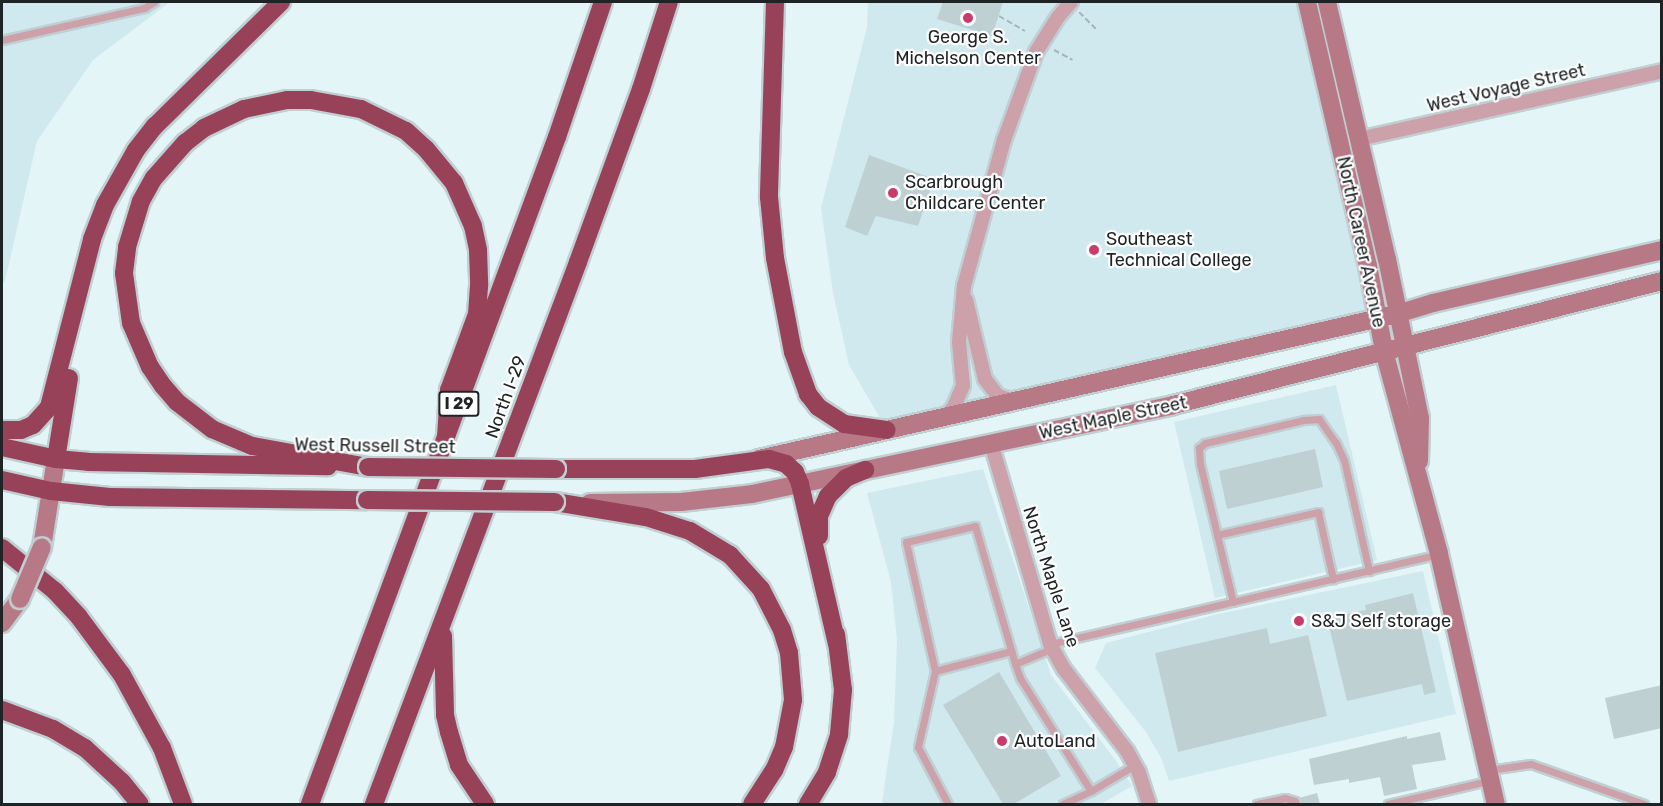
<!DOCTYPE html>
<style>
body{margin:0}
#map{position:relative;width:1663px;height:806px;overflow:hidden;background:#e4f5f8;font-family:Rubik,sans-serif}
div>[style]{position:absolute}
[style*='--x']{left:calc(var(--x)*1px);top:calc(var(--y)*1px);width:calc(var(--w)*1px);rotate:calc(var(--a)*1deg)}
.built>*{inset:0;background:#cfe9ef}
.building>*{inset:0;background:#bfd0d3}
.path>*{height:2px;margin-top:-1px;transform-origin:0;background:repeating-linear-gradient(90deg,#a7b4b7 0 6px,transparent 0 9px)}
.roads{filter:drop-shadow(2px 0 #c0cfd2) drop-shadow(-2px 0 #c0cfd2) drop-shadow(0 2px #c0cfd2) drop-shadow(0 -2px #c0cfd2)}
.lane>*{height:7px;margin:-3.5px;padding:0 3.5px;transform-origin:3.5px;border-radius:3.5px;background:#cda1aa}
.street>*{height:14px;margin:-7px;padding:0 7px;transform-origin:7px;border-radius:7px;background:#cda1aa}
.secondary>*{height:18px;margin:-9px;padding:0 9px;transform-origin:9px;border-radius:9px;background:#b87987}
.highway>*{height:18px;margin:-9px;padding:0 9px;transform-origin:9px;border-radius:9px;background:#98425a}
.bridges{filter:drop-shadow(2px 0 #c0cfd2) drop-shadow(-2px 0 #c0cfd2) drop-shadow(0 2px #c0cfd2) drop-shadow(0 -2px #c0cfd2)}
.secondary-bridge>*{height:18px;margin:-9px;padding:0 9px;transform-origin:9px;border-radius:9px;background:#b87987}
.highway-bridge>*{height:18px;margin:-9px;padding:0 9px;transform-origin:9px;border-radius:9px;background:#98425a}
.dots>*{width:16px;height:16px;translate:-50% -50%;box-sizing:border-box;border:3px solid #fefefe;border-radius:50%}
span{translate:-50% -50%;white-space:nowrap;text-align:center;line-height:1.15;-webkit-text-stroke:4.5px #fefefe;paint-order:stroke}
.shield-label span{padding:2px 4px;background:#fefefe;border:2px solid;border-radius:4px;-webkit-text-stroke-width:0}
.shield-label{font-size:16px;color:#1e2426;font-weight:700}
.poi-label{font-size:18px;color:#1e2426}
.left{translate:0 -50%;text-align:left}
.street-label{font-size:18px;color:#1e2426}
.frame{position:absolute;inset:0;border:3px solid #1e2426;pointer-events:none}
</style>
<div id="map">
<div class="built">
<div style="clip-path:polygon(2px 2px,170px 2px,93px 60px,37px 141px,5px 281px,2px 284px)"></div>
<div style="clip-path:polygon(868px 2px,1306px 2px,1377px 318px,887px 430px,849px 365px,833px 293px,821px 208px,867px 27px)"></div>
<div style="clip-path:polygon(1336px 385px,1377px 560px,1215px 598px,1174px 422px)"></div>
<div style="clip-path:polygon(983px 469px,1051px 675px,1116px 761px,1132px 786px,1101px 804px,885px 804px,882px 802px,894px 722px,897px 640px,891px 582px,867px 493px)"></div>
<div style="clip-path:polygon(1423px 571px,1456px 714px,1169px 781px,1161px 758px,1146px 732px,1095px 668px,1106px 643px,1218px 614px)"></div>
</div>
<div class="building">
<div style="clip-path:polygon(943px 2px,1003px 2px,992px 36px,937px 19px)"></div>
<div style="clip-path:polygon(869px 155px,934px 179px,918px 226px,876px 216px,867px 236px,845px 227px)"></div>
<div style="clip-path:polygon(1315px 449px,1323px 487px,1227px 509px,1219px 471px)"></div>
<div style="clip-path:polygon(1413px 593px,1436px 692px,1424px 695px,1422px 684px,1347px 701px,1327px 618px,1366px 610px,1365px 605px)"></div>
<div style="clip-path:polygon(1267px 628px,1270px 644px,1308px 635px,1327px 716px,1178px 752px,1155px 653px)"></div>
<div style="clip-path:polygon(999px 672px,1061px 776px,1014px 804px,1003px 804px,943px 705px)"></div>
<div style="clip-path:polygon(1662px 685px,1662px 728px,1614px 739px,1605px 698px)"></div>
<div style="clip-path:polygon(1440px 732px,1446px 760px,1412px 765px,1417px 789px,1384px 796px,1380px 777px,1349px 783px,1349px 779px,1314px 785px,1309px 759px,1407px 736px,1407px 739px)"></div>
<div style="clip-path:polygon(1317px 793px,1320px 804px,1302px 804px,1299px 798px)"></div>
</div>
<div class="path">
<div style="--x:1079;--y:12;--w:24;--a:45"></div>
<div style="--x:999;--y:16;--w:30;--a:30"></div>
<div style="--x:1054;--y:50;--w:21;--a:28"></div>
</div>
<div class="roads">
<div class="lane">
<div style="--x:2;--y:40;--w:146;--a:-12.7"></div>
<div style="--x:144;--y:8;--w:12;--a:-31"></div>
<div style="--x:1217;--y:535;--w:104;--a:-12.8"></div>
<div style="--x:1318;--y:512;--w:69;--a:77.4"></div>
<div style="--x:1233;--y:602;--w:142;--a:-103.4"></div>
<div style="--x:1200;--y:464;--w:16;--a:-94"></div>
<div style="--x:1199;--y:448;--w:8;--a:-40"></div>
<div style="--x:1205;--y:443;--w:102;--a:-13.1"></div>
<div style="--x:1304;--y:420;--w:15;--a:-4"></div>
<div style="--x:1319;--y:419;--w:29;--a:55"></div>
<div style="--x:1336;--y:443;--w:19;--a:65"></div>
<div style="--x:1344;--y:460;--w:114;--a:77.3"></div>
<div style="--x:1050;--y:644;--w:399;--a:-13"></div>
<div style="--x:1053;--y:648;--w:41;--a:157.2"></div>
<div style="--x:1015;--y:664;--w:15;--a:70"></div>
<div style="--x:1020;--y:678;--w:133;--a:57.9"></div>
<div style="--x:1091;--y:791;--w:51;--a:-30.6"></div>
<div style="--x:935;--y:671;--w:79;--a:-14.7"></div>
<div style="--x:1489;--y:770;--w:42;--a:-8.1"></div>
<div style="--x:1531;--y:764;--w:120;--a:19.5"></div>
<div style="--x:948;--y:804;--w:64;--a:-117.8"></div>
<div style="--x:918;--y:747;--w:78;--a:-77.4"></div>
<div style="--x:935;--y:671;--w:132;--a:-102.7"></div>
<div style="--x:906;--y:542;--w:71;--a:-13.1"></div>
<div style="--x:975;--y:526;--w:144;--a:73.8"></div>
<div style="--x:1063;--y:804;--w:31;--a:-25"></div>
<div style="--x:1257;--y:804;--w:29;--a:-12"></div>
<div style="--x:1285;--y:798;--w:10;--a:17"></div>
<div style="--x:1295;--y:801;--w:3;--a:72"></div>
<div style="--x:1388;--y:804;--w:103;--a:-13"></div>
</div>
<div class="street">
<div style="--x:1359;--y:139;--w:311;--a:-12.6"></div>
<div style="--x:966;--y:300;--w:81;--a:76.5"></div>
<div style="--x:985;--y:379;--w:21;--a:53"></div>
<div style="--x:998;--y:396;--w:16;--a:18"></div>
<div style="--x:943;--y:418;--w:13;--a:-42"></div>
<div style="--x:953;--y:409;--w:25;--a:-67"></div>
<div style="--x:963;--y:386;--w:44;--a:-95.2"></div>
<div style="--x:959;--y:342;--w:56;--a:-84.9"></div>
<div style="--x:964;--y:286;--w:151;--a:-74.7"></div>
<div style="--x:1004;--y:140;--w:94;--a:-70"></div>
<div style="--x:1036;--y:52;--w:41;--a:-57.8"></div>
<div style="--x:1058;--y:17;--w:20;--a:-49"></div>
<div style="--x:991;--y:443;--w:209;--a:73.6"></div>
<div style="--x:1050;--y:644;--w:29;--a:61"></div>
<div style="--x:1064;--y:669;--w:103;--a:52.5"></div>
<div style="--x:1127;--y:751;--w:25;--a:61"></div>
<div style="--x:1139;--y:773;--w:33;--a:72"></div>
</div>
<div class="secondary">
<div style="--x:1307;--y:2;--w:271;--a:77"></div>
<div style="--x:1368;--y:266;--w:86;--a:79.3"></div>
<div style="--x:1384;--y:351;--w:210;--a:74.8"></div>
<div style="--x:1439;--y:554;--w:256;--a:77.2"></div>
<div style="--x:1327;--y:2;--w:264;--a:76.9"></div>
<div style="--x:1387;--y:259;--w:163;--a:78.3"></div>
<div style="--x:1420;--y:419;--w:42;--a:91.4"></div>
<div style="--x:759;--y:459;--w:654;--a:-12.8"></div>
<div style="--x:1397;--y:314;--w:38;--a:-17"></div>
<div style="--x:1433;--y:303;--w:235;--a:-13"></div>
<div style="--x:590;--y:503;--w:91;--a:-0.6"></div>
<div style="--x:681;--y:502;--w:71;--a:-6.4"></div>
<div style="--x:752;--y:494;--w:430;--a:-11.9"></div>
<div style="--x:1173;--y:405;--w:504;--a:-14.23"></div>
<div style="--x:42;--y:547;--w:89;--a:-81"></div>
<div style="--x:2;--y:623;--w:30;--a:-53"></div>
</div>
<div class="highway">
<div style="--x:775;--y:2;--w:195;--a:91.8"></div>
<div style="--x:769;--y:197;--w:61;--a:84.4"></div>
<div style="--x:775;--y:258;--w:96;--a:79.2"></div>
<div style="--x:793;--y:352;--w:45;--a:70.3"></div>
<div style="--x:808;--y:394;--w:16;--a:52"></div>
<div style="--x:818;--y:407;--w:31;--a:33"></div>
<div style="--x:844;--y:424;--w:43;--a:7.9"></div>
<div style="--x:2;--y:430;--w:19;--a:0"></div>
<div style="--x:21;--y:430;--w:13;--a:-23"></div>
<div style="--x:33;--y:425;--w:24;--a:-48"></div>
<div style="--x:49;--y:407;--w:173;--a:-75.6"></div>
<div style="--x:92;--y:239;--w:36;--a:-69"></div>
<div style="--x:105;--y:205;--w:63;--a:-60.6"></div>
<div style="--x:136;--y:150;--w:31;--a:-52"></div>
<div style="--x:155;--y:126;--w:177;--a:-44.5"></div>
<div style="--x:2;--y:447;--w:55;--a:12.5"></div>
<div style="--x:56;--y:459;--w:32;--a:5"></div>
<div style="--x:88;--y:462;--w:240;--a:1"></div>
<div style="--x:56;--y:459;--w:82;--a:-80.9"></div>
<div style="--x:368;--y:467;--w:118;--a:-169.7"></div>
<div style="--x:252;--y:446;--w:43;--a:-157"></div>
<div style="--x:212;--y:429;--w:44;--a:-142.4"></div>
<div style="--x:177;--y:402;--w:21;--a:-131"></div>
<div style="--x:163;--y:386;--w:23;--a:-124"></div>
<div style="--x:150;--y:367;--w:48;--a:-113.4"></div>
<div style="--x:131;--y:323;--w:50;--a:-98"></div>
<div style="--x:124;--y:273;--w:26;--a:-83"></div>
<div style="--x:127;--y:247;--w:48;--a:-73.1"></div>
<div style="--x:141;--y:201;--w:26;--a:-61"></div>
<div style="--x:154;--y:178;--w:47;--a:-48.5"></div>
<div style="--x:185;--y:143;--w:24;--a:-38"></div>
<div style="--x:204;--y:128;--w:44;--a:-25.4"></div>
<div style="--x:244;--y:109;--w:44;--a:-11.8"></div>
<div style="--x:287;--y:100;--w:24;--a:0"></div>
<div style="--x:311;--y:100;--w:51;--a:10.2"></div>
<div style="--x:361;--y:109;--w:50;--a:26.1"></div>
<div style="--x:406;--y:131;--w:27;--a:42"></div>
<div style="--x:426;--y:149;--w:44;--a:50.5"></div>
<div style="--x:454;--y:183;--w:47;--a:66.2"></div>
<div style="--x:473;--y:226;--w:25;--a:78"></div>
<div style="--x:478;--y:250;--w:36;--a:88"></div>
<div style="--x:479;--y:286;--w:28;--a:94"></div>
<div style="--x:477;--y:314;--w:81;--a:110.2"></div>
<div style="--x:449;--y:390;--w:48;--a:93.6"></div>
<div style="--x:556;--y:469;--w:139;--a:0"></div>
<div style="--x:695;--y:469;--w:75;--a:-7.7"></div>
<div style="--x:769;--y:459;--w:18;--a:16"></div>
<div style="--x:786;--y:464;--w:12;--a:42"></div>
<div style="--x:795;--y:472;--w:13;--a:67"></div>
<div style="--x:800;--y:484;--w:164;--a:77"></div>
<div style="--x:2;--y:480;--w:50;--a:12.7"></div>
<div style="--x:51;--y:491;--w:59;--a:5.8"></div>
<div style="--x:110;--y:497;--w:257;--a:0.7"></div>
<div style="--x:555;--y:502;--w:92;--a:9.4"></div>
<div style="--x:646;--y:517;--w:46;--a:17.7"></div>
<div style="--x:690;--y:531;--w:47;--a:31"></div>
<div style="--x:730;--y:555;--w:46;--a:47.6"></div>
<div style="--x:761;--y:589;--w:46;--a:62.9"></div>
<div style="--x:782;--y:630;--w:24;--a:73"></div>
<div style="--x:789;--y:653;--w:47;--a:85.1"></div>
<div style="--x:793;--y:700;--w:48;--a:100.8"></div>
<div style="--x:784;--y:747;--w:25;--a:113"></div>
<div style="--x:774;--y:770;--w:40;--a:122.9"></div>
<div style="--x:819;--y:536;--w:20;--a:-90"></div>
<div style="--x:819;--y:516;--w:22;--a:-66"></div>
<div style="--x:828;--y:496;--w:25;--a:-45"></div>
<div style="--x:846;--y:478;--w:21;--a:-23"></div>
<div style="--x:2;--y:548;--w:68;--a:39.1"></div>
<div style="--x:55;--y:591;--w:35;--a:47"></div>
<div style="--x:79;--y:617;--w:72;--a:53.4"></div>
<div style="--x:122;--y:675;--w:83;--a:61.3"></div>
<div style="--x:162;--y:748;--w:60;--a:69.4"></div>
<div style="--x:443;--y:636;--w:79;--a:88.5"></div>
<div style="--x:445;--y:715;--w:17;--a:77"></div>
<div style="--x:449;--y:732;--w:34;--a:73"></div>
<div style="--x:459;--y:765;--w:47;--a:56.3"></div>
<div style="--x:2;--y:710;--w:54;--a:20.4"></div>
<div style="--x:53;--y:729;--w:37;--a:31"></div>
<div style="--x:85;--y:748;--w:50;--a:42.6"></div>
<div style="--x:122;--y:782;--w:28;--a:51"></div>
<div style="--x:310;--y:804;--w:711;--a:-69.68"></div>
<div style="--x:557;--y:137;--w:143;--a:-71.2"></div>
<div style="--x:374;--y:804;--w:579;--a:-69.37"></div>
<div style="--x:578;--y:262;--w:184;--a:-70"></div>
<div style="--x:641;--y:89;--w:91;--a:-72.2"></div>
<div style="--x:808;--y:804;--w:37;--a:-59"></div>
<div style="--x:827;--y:772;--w:40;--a:-72"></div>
<div style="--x:839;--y:734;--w:44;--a:-84.8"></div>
<div style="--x:843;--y:690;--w:56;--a:-97.1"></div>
</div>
</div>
<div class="bridges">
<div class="secondary-bridge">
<div style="--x:20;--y:599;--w:56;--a:-67.1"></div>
</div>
<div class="highway-bridge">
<div style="--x:368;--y:467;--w:188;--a:0.6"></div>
<div style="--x:367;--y:500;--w:188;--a:0.6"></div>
</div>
</div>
<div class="dots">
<div style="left:968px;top:18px;background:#c83b6a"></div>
<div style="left:893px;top:193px;background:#c83b6a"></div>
<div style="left:1094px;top:250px;background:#c83b6a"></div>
<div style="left:1299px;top:621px;background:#c83b6a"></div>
<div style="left:1002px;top:741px;background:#c83b6a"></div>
</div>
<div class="shield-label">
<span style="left:459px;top:404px">I 29</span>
</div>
<div class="poi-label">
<span style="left:968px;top:48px">George S.<br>Michelson Center</span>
<span class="left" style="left:905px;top:193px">Scarbrough<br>Childcare Center</span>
<span class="left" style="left:1106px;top:250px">Southeast<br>Technical College</span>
<span class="left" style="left:1311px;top:621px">S&amp;J Self storage</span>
<span class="left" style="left:1014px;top:741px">AutoLand</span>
</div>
<div class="street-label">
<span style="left:1506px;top:88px;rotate:-13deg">West Voyage Street</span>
<span style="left:1361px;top:242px;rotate:78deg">North Career Avenue</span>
<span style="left:506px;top:397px;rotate:-70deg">North I-29</span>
<span style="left:1113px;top:418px;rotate:-12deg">West Maple Street</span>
<span style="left:375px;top:446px;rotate:1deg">West Russell Street</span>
<span style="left:1051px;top:577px;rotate:72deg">North Maple Lane</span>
</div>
<div class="frame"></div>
</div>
